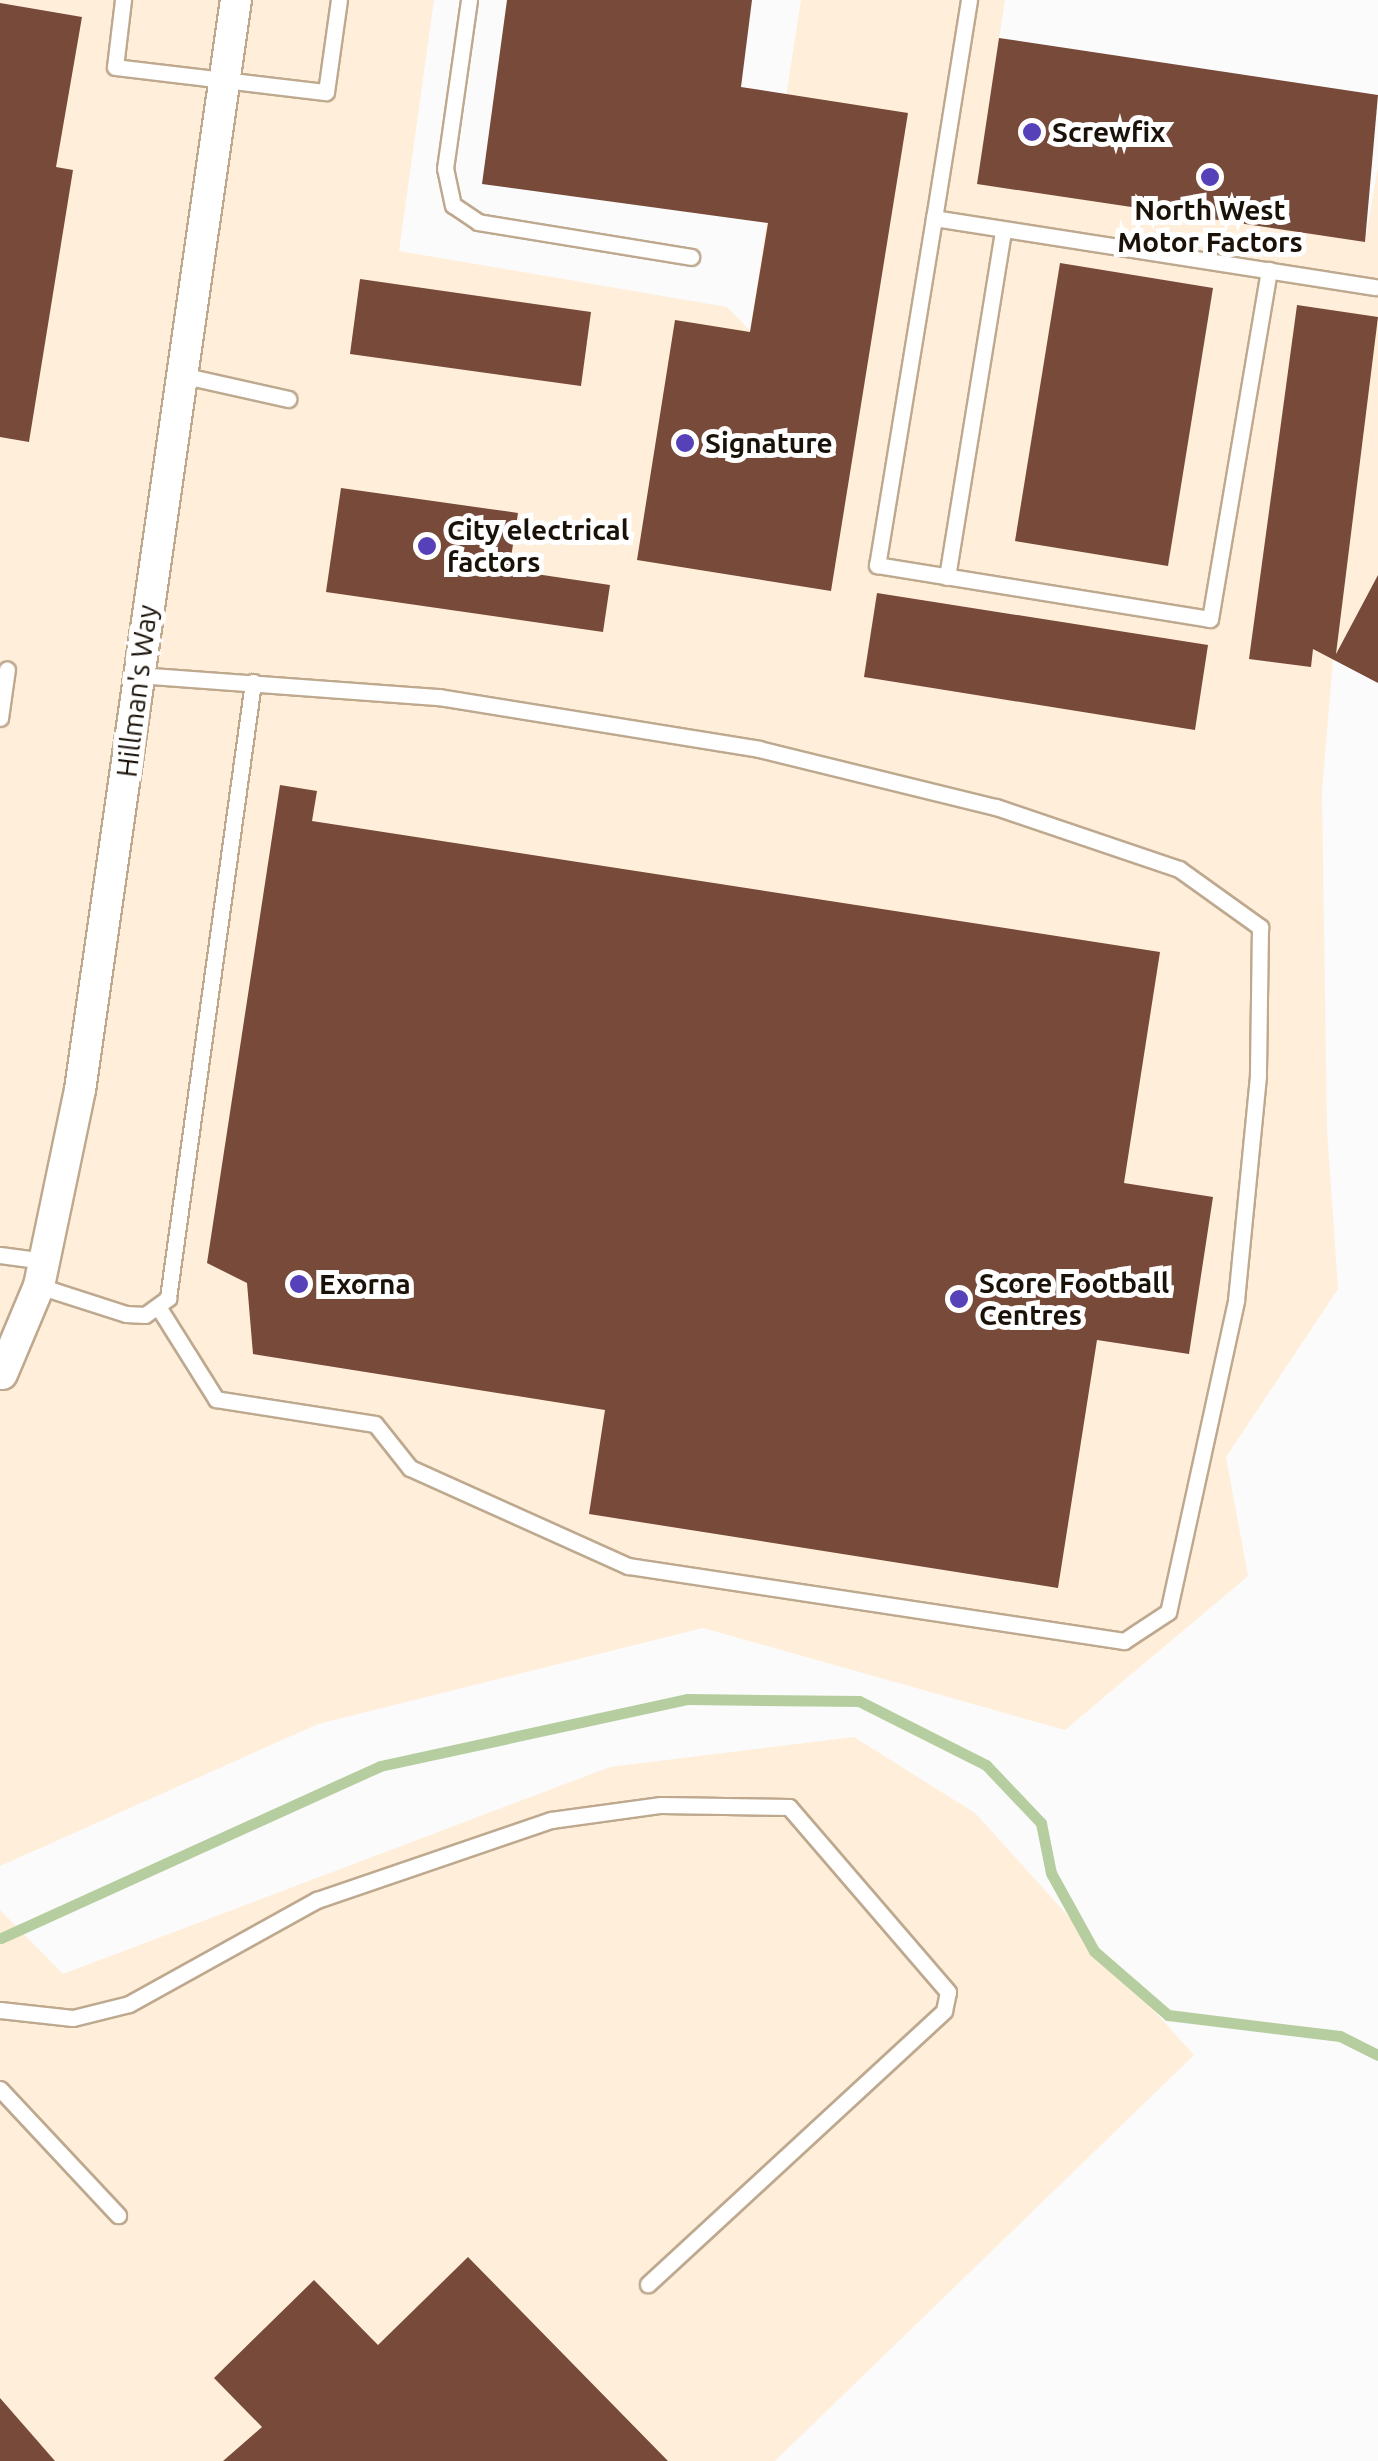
<!DOCTYPE html>
<style>
body{margin:0}
#map{position:relative;width:1378px;height:2461px;overflow:hidden;background:#fbfbfb;font-family:Ubuntu,sans-serif}
div>[style]{position:absolute}
[style*='--x']{left:calc(var(--x)*1px);top:calc(var(--y)*1px);width:calc(var(--w)*1px);rotate:calc(var(--a)*1deg)}
.built>*{inset:0;background:#ffeeda}
.stream>*{height:11px;margin:-5.5px;padding:0 5.5px;transform-origin:5.5px;border-radius:5.5px;background:#b6ce9f}
.building>*{inset:0;background:#784a39}
.roads{filter:drop-shadow(2px 0 #bea98f) drop-shadow(-2px 0 #bea98f) drop-shadow(0 2px #bea98f) drop-shadow(0 -2px #bea98f)}
.lane>*{height:15px;margin:-7.5px;padding:0 7.5px;transform-origin:7.5px;border-radius:7.5px;background:#fff}
.street>*{height:30px;margin:-15px;padding:0 15px;transform-origin:15px;border-radius:15px;background:#fff}
.dots>*{width:28px;height:28px;translate:-50% -50%;box-sizing:border-box;border:5px solid #fff;border-radius:50%}
span{translate:-50% -50%;white-space:nowrap;text-align:center;line-height:1.15;-webkit-text-stroke:10px #fff;paint-order:stroke}
.poi-label{font-size:28px;color:#1a1209;font-weight:700}
.left{translate:0 -50%;text-align:left}
.street-label{font-size:28px;color:#1a1209}
</style>
<div id="map">
<div class="built">
<div style="clip-path:polygon(0 0,434px 0,399px 251px,727px 307px,750px 331px,801px 0,1005px 0,977px 183px,1365px 242px,1378px 167px,1378px 575px,1333px 659px,1322px 791px,1327px 1130px,1338px 1289px,1226px 1457px,1248px 1576px,1065px 1730px,703px 1628px,318px 1724px,0 1866px)"></div>
<div style="clip-path:polygon(854px 1737px,975px 1813px,1194px 2055px,775px 2461px,0 2461px,0 1910px,63px 1974px,610px 1767px)"></div>
</div>
<div class="stream">
<div style="--x:1;--y:1938;--w:416;--a:-24.4"></div>
<div style="--x:380;--y:1766;--w:315;--a:-12.3"></div>
<div style="--x:688;--y:1699;--w:171;--a:0.7"></div>
<div style="--x:859;--y:1701;--w:142;--a:26.7"></div>
<div style="--x:986;--y:1765;--w:80;--a:46.5"></div>
<div style="--x:1041;--y:1823;--w:51;--a:78.7"></div>
<div style="--x:1051;--y:1873;--w:89;--a:61.1"></div>
<div style="--x:1094;--y:1951;--w:98;--a:40.9"></div>
<div style="--x:1168;--y:2015;--w:173;--a:7"></div>
<div style="--x:1340;--y:2036;--w:42;--a:26.6"></div>
</div>
<div class="building">
<div style="clip-path:polygon(507px 0,752px 0,741px 87px,908px 113px,831px 591px,637px 560px,675px 320px,750px 332px,768px 223px,482px 184px)"></div>
<div style="clip-path:polygon(0 3px,82px 17px,56px 167px,73px 170px,29px 442px,0 437px)"></div>
<div style="clip-path:polygon(999px 38px,1378px 95px,1365px 242px,977px 184px)"></div>
<div style="clip-path:polygon(1060px 263px,1213px 288px,1168px 566px,1015px 541px)"></div>
<div style="clip-path:polygon(360px 279px,591px 312px,581px 386px,350px 354px)"></div>
<div style="clip-path:polygon(1297px 305px,1378px 317px,1336px 654px,1378px 575px,1378px 683px,1313px 649px,1311px 667px,1249px 659px)"></div>
<div style="clip-path:polygon(341px 488px,518px 513px,509px 570px,610px 585px,603px 632px,326px 592px)"></div>
<div style="clip-path:polygon(877px 593px,1208px 645px,1195px 730px,864px 677px)"></div>
<div style="clip-path:polygon(280px 785px,317px 791px,312px 821px,1160px 952px,1124px 1183px,1213px 1197px,1189px 1354px,1097px 1340px,1058px 1588px,589px 1514px,605px 1410px,253px 1354px,247px 1283px,207px 1263px)"></div>
<div style="clip-path:polygon(468px 2257px,668px 2461px,223px 2461px,262px 2427px,214px 2378px,314px 2280px,378px 2345px)"></div>
<div style="clip-path:polygon(0 2398px,55px 2461px,0 2461px)"></div>
</div>
<div class="roads">
<div class="lane">
<div style="--x:123;--y:0;--w:67;--a:96.8"></div>
<div style="--x:115;--y:67;--w:212;--a:6.8"></div>
<div style="--x:326;--y:92;--w:93;--a:-82"></div>
<div style="--x:469;--y:0;--w:170;--a:98.1"></div>
<div style="--x:445;--y:168;--w:38;--a:78"></div>
<div style="--x:453;--y:205;--w:30;--a:34"></div>
<div style="--x:478;--y:222;--w:216;--a:9.3"></div>
<div style="--x:969;--y:0;--w:221;--a:99.1"></div>
<div style="--x:934;--y:218;--w:447;--a:8.9"></div>
<div style="--x:934;--y:218;--w:352;--a:99.3"></div>
<div style="--x:877;--y:565;--w:337;--a:9.2"></div>
<div style="--x:1210;--y:619;--w:354;--a:-80.4"></div>
<div style="--x:181;--y:375;--w:110;--a:12.6"></div>
<div style="--x:947;--y:577;--w:351;--a:-80.8"></div>
<div style="--x:138;--y:675;--w:302;--a:4.2"></div>
<div style="--x:439;--y:697;--w:324;--a:9.2"></div>
<div style="--x:759;--y:749;--w:244;--a:13.8"></div>
<div style="--x:996;--y:807;--w:193;--a:18.7"></div>
<div style="--x:1179;--y:869;--w:100;--a:35.6"></div>
<div style="--x:1260;--y:927;--w:149;--a:90.8"></div>
<div style="--x:1258;--y:1076;--w:226;--a:95.6"></div>
<div style="--x:1236;--y:1301;--w:318;--a:102.3"></div>
<div style="--x:1168;--y:1612;--w:53;--a:146.6"></div>
<div style="--x:1124;--y:1641;--w:502;--a:-171.4"></div>
<div style="--x:628;--y:1566;--w:239;--a:-155.8"></div>
<div style="--x:410;--y:1468;--w:56;--a:-128.5"></div>
<div style="--x:375;--y:1424;--w:161;--a:-171.1"></div>
<div style="--x:216;--y:1399;--w:107;--a:-122.1"></div>
<div style="--x:0;--y:718;--w:49;--a:-81.9"></div>
<div style="--x:0;--y:1255;--w:45;--a:7.6"></div>
<div style="--x:39;--y:1286;--w:91;--a:17.8"></div>
<div style="--x:126;--y:1314;--w:19;--a:3"></div>
<div style="--x:145;--y:1315;--w:29;--a:-36"></div>
<div style="--x:168;--y:1298;--w:622;--a:-82.14"></div>
<div style="--x:0;--y:2010;--w:73;--a:6.3"></div>
<div style="--x:73;--y:2018;--w:58;--a:-14"></div>
<div style="--x:129;--y:2004;--w:215;--a:-29"></div>
<div style="--x:317;--y:1900;--w:247;--a:-18.9"></div>
<div style="--x:551;--y:1820;--w:111;--a:-7.8"></div>
<div style="--x:661;--y:1805;--w:128;--a:0.9"></div>
<div style="--x:789;--y:1807;--w:244;--a:49.3"></div>
<div style="--x:948;--y:1992;--w:19;--a:102"></div>
<div style="--x:944;--y:2011;--w:403;--a:137.3"></div>
<div style="--x:0;--y:2089;--w:173;--a:46.9"></div>
</div>
<div class="street">
<div style="--x:2;--y:1374;--w:95;--a:-67.2"></div>
<div style="--x:39;--y:1286;--w:200;--a:-78.2"></div>
<div style="--x:80;--y:1090;--w:1101;--a:-81.86"></div>
</div>
</div>
<div class="dots">
<div style="left:1032px;top:132px;background:#5741b9"></div>
<div style="left:1210px;top:177px;background:#5741b9"></div>
<div style="left:685px;top:443px;background:#5741b9"></div>
<div style="left:427px;top:546px;background:#5741b9"></div>
<div style="left:299px;top:1284px;background:#5741b9"></div>
<div style="left:959px;top:1299px;background:#5741b9"></div>
</div>
<div class="poi-label">
<span class="left" style="left:1052px;top:132px">Screwfix</span>
<span style="left:1210px;top:226px">North West<br>Motor Factors</span>
<span class="left" style="left:705px;top:443px">Signature</span>
<span class="left" style="left:447px;top:546px">City electrical<br>factors</span>
<span class="left" style="left:979px;top:1299px">Score Football<br>Centres</span>
<span class="left" style="left:319px;top:1284px">Exorna</span>
</div>
<div class="street-label">
<span style="left:137px;top:691px;rotate:-83deg">Hillman's Way</span>
</div>
</div>
